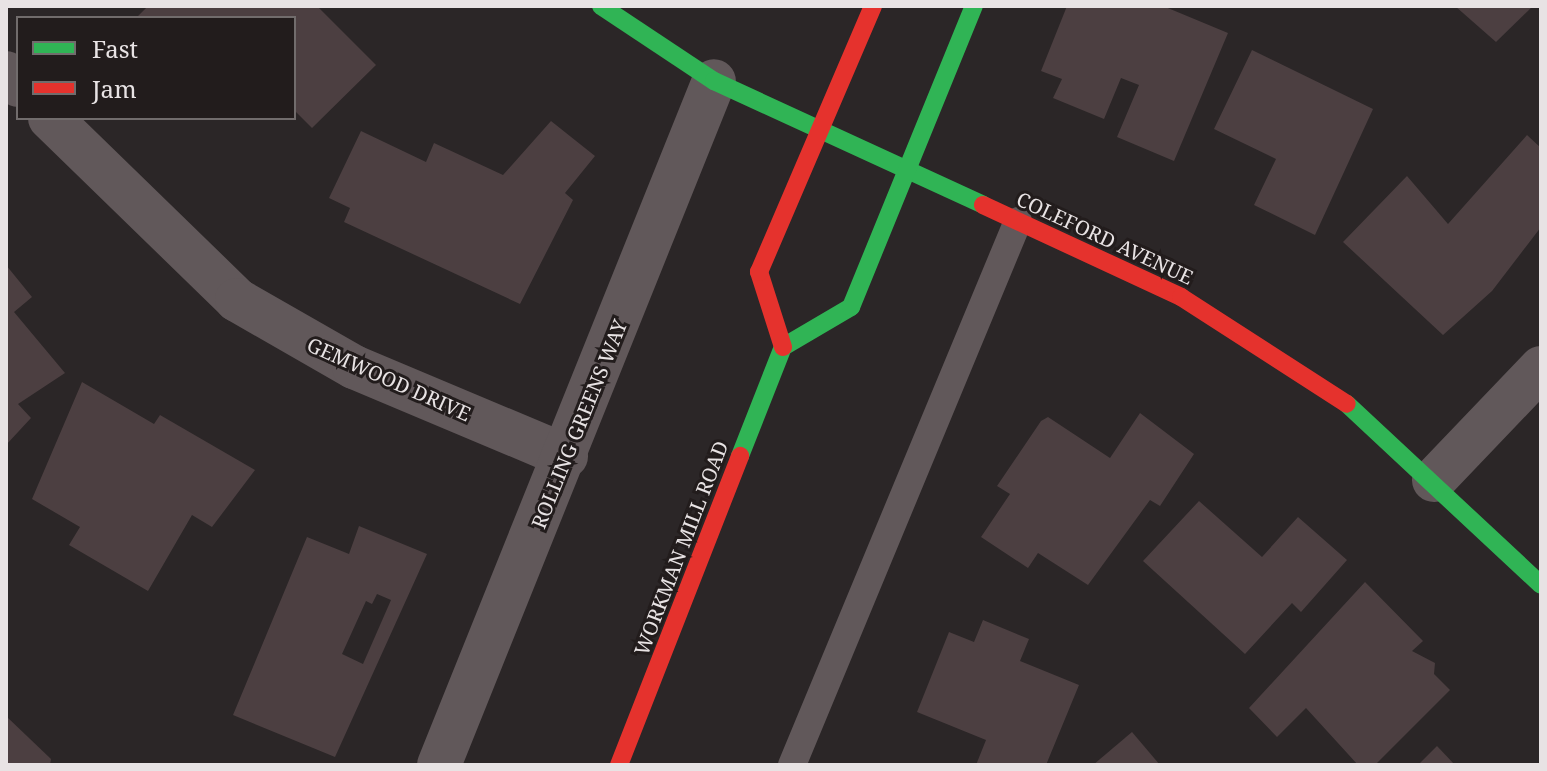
<!DOCTYPE html>
<style>
body{margin:0}
#map{position:relative;width:1547px;height:771px;overflow:hidden;background:#2b2627;font-family:"Noto Serif",serif}
div>[style]{position:absolute}
[style*='--x']{left:calc(var(--x)*1px);top:calc(var(--y)*1px);width:calc(var(--w)*1px);rotate:calc(var(--a)*1deg)}
.building>*{inset:0;background:#4c3f41}
.lane>*{height:28px;margin:-14px;padding:0 14px;transform-origin:14px;border-radius:14px;background:#61585a}
.street>*{height:44px;margin:-22px;padding:0 22px;transform-origin:22px;border-radius:22px;background:#61585a}
.fast>*{height:18px;margin:-9px;padding:0 9px;transform-origin:9px;border-radius:9px;background:#30b455}
.jam>*{height:18px;margin:-9px;padding:0 9px;transform-origin:9px;border-radius:9px;background:#e5322d}
span{translate:-50% -50%;white-space:nowrap;text-align:center;line-height:1.15;-webkit-text-stroke:6px #221c1c;paint-order:stroke}
.street-label{font-size:20px;color:#e8e3e4}
.frame{position:absolute;inset:0;border:8px solid #e8e3e4;pointer-events:none}
.legend{position:absolute;left:16px;top:16px;width:280px;height:104px;box-sizing:border-box;background:#221c1c;border:2px solid #716c6c;margin:0;padding:10px 14px;list-style:none;font-size:24px;color:#e8e3e4}
.legend li{display:flex;align-items:center;gap:16px;height:40px}
.legend b{width:40px;border:2px solid #716c6c}
</style>
<div id="map">
<div class="building">
<div style="clip-path:polygon(148px 6px,317px 6px,376px 65px,312px 128px,294px 110px,294px 18px,136px 18px)"></div>
<div style="clip-path:polygon(1067px 6px,1163px 6px,1228px 33px,1174px 161px,1117px 137px,1139px 85px,1121px 78px,1104px 119px,1053px 98px,1062px 79px,1041px 71px)"></div>
<div style="clip-path:polygon(1455px 6px,1533px 6px,1496px 42px)"></div>
<div style="clip-path:polygon(1252px 50px,1373px 109px,1315px 235px,1254px 205px,1276px 159px,1214px 129px)"></div>
<div style="clip-path:polygon(551px 121px,595px 156px,565px 193px,573px 200px,520px 304px,344px 222px,350px 208px,329px 198px,361px 131px,426px 162px,434px 143px,503px 175px)"></div>
<div style="clip-path:polygon(1527px 135px,1541px 148px,1541px 227px,1492px 291px,1443px 335px,1343px 242px,1407px 176px,1448px 224px)"></div>
<div style="clip-path:polygon(6px 265px,32px 297px,14px 312px,65px 373px,18px 404px,31px 418px,6px 445px)"></div>
<div style="clip-path:polygon(82px 382px,154px 424px,160px 415px,255px 470px,212px 527px,192px 515px,148px 591px,69px 545px,80px 527px,32px 499px)"></div>
<div style="clip-path:polygon(1140px 413px,1194px 454px,1160px 506px,1150px 500px,1088px 585px,1038px 553px,1028px 568px,981px 537px,1010px 494px,997px 486px,1041px 421px,1048px 417px,1110px 458px)"></div>
<div style="clip-path:polygon(1199px 501px,1262px 557px,1298px 517px,1347px 560px,1301px 612px,1292px 603px,1245px 654px,1143px 561px)"></div>
<div style="clip-path:polygon(evenodd,359px 526px,427px 554px,335px 757px,233px 715px,307px 537px,349px 554px,359px 526px,377px 594px,391px 600px,363px 664px,342px 654px,366px 601px,372px 604px,377px 594px)"></div>
<div style="clip-path:polygon(1365px 582px,1423px 641px,1412px 651px,1435px 663px,1434px 674px,1450px 690px,1375px 765px,1358px 765px,1306px 708px,1277px 737px,1249px 708px)"></div>
<div style="clip-path:polygon(983px 620px,1029px 639px,1020px 661px,1079px 685px,1046px 765px,976px 765px,986px 740px,917px 712px,949px 632px,974px 642px)"></div>
<div style="clip-path:polygon(6px 716px,51px 759px,50px 765px,6px 765px)"></div>
<div style="clip-path:polygon(1132px 732px,1160px 765px,1093px 765px)"></div>
<div style="clip-path:polygon(1437px 746px,1455px 765px,1418px 765px)"></div>
</div>
<div class="lane">
<div style="--x:792;--y:765;--w:589;--a:-67.44"></div>
</div>
<div class="street">
<div style="--x:6;--y:73;--w:17;--a:45"></div>
<div style="--x:50;--y:118;--w:261;--a:44.2"></div>
<div style="--x:237;--y:300;--w:135;--a:29.8"></div>
<div style="--x:354;--y:367;--w:230;--a:22.8"></div>
<div style="--x:1434;--y:480;--w:155;--a:-46.3"></div>
<div style="--x:439;--y:765;--w:737;--a:-68.1"></div>
</div>
<div class="fast">
<div style="--x:601;--y:6;--w:136;--a:33.6"></div>
<div style="--x:714;--y:81;--w:296;--a:24.7"></div>
<div style="--x:1347;--y:404;--w:265;--a:43"></div>
<div style="--x:740;--y:456;--w:117;--a:-68.5"></div>
<div style="--x:783;--y:347;--w:79;--a:-30.5"></div>
<div style="--x:851;--y:307;--w:325;--a:-67.8"></div>
</div>
<div class="jam">
<div style="--x:983;--y:205;--w:218;--a:24.9"></div>
<div style="--x:1181;--y:297;--w:197;--a:32.8"></div>
<div style="--x:783;--y:347;--w:79;--a:-107.7"></div>
<div style="--x:759;--y:272;--w:289;--a:-66.8"></div>
<div style="--x:619;--y:765;--w:332;--a:-68.6"></div>
</div>
<div class="street-label">
<span style="left:1105px;top:238px;rotate:25deg">COLEFORD AVENUE</span>
<span style="left:389px;top:379px;rotate:24deg">GEMWOOD DRIVE</span>
<span style="left:579px;top:424px;rotate:-68deg">ROLLING GREENS WAY</span>
<span style="left:681px;top:548px;rotate:-69deg">WORKMAN MILL ROAD</span>
</div>
<div class="frame"></div>
<ul class="legend">
<li><b style="height:10px;background:#30b455"></b>Fast</li>
<li><b style="height:10px;background:#e5322d"></b>Jam</li>
</ul>
</div>
